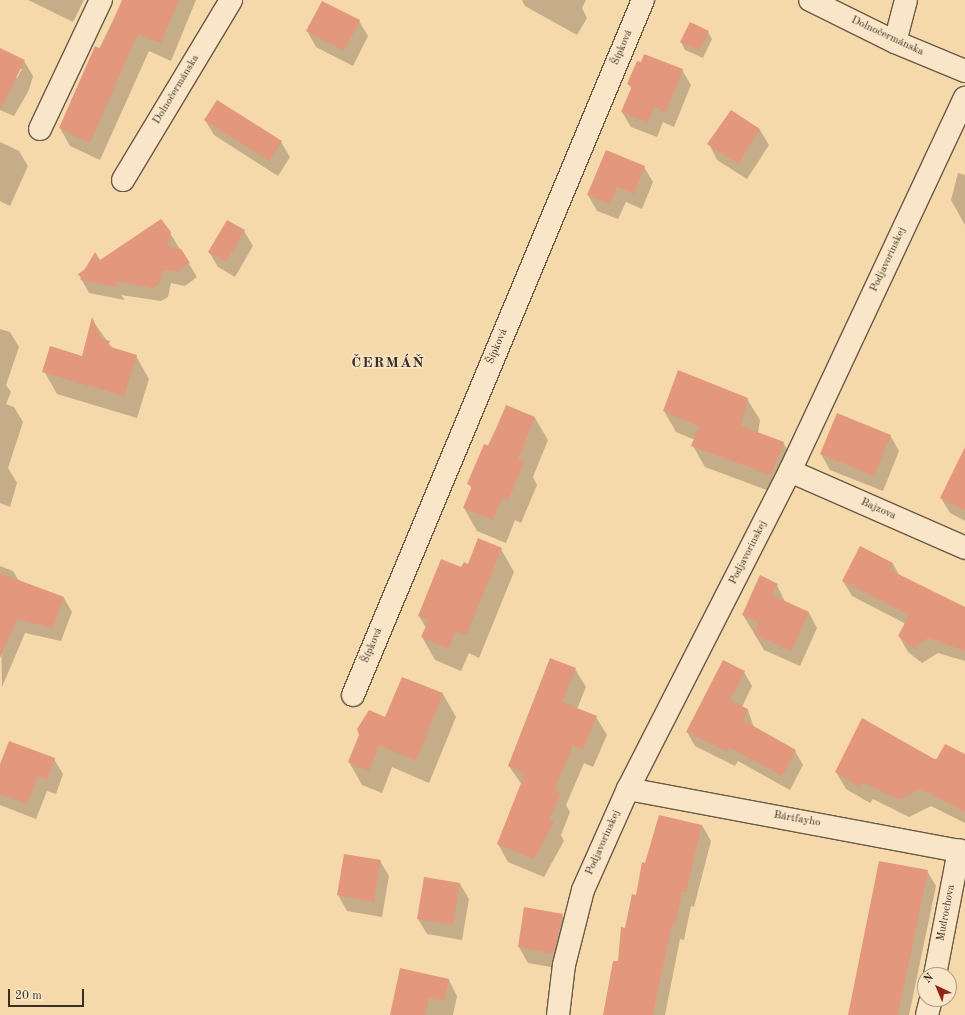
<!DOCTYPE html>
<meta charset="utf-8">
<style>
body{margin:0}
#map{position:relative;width:965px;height:1015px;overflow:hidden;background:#f6d9aa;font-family:"Old Standard TT",serif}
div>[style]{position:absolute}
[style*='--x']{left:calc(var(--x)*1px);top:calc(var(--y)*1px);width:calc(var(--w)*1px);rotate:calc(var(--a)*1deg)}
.shadow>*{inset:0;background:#0003}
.building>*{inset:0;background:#e3987e}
.roads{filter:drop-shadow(1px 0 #695947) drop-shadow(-1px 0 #695947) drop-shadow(0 1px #695947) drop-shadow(0 -1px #695947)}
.minor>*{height:22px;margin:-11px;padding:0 11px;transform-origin:11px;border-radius:11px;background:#f9e6c8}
.tertiary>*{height:22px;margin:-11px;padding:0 11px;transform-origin:11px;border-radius:11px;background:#f9e6c8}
span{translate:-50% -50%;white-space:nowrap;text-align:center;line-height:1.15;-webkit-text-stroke:3px #f9e6c8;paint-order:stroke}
.street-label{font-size:11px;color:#3a2e26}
.district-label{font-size:15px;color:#3a2e26;font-weight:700;letter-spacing:1px}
.north{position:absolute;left:917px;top:967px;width:40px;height:40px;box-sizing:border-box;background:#f9e6c8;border:1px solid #ad9c87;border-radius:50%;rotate:316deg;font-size:11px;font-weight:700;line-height:16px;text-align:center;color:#3a2e26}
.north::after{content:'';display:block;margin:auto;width:14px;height:18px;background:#8f2418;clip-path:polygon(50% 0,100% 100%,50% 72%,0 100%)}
.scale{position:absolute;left:8px;top:989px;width:76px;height:18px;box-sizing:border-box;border:2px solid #3a2e26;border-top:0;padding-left:5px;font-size:12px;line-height:14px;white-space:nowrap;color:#3a2e26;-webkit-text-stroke:3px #f9e6c8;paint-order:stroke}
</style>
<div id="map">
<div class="shadow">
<div style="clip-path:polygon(28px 0,84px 0,73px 22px)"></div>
<div style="clip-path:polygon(123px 0,196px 0,171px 61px,149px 51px,100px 160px,70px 146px,60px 128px)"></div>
<div style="clip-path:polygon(522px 0,586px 0,582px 8px,587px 18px,577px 35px,525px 6px)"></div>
<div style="clip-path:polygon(359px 21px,368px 36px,353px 66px,316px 47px,307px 31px)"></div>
<div style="clip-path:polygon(708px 32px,712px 39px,703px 58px,685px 50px,681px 42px)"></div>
<div style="clip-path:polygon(evenodd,0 50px,24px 61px,33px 76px,29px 90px,14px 116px,0 110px,0 50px,19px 69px,22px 69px,17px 78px,15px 77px,19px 69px)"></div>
<div style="clip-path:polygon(682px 70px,691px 85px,674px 127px,663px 122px,657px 137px,631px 127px,622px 112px,632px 89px,628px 84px)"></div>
<div style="clip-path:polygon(731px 111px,760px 130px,769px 145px,747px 179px,717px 160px,709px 144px)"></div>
<div style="clip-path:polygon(205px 120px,281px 142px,290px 157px,278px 176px,214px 135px)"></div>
<div style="clip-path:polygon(0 142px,19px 151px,28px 166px,10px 206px,0 201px)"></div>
<div style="clip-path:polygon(644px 167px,653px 182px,642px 209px,626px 202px,618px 219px,597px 211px,588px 195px)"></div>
<div style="clip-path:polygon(958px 173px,965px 175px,965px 225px,951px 200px)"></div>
<div style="clip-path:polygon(244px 231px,253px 246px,235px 277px,218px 267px,209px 252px)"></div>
<div style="clip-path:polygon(170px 233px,197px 277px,185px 286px,171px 283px,168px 297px,161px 301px,121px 295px,125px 300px,89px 293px,79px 275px,100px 261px)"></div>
<div style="clip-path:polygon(92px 320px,113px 349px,136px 356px,149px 379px,137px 418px,57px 394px,44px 371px,83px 357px)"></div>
<div style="clip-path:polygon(0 329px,10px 332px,19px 347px,6px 385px,11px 392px,6px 404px,14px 407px,23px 422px,8px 468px,17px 483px,10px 507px,0 503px)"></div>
<div style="clip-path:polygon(747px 399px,760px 420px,758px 433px,783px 442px,795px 464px,783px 496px,705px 467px,693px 446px,695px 440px,676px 432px,664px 411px)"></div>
<div style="clip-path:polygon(507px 406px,535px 418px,548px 440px,533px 477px,537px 485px,521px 523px,515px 520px,506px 543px,477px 531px,464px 508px,472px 490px,469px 484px)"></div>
<div style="clip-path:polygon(890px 435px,899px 451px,883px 491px,830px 470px,821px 454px)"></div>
<div style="clip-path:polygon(965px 460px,965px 521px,950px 513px,941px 498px)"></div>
<div style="clip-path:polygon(860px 548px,893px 564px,899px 575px,965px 613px,965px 661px,938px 653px,922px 663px,908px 652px,899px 636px,906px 624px,852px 596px,843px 581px)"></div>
<div style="clip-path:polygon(501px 549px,514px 572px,479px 658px,469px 653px,461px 671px,435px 660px,422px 637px,426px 628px,419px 616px,462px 569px)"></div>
<div style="clip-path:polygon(0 566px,13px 571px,19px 581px,64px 598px,72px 612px,61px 641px,25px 633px,2px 687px)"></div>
<div style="clip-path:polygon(777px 585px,785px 602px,809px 613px,817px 628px,800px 666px,764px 650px,743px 615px)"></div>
<div style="clip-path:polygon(575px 669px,586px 687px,577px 709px,596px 717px,607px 735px,593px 767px,584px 763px,566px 805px,570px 812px,561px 835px,564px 841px,544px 877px,508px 862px,498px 844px,522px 785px,509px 766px)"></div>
<div style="clip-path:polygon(744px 672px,752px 686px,742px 707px,748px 710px,754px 728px,795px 751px,803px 765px,790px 790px,738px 761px,735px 766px,695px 746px,687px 732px)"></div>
<div style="clip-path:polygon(403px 678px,443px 694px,456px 717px,429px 783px,392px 767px,382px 793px,362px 785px,349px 762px,360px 735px,386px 718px)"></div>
<div style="clip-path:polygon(965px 755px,965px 823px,931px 806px,909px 817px,873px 799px,870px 803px,846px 789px,836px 772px)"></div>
<div style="clip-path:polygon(54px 759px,63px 774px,56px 794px,47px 791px,36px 819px,0 805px,0 766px)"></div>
<div style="clip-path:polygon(702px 825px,711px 841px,694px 907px,691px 906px,684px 940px,680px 939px,665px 1015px,605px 1015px,646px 864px)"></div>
<div style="clip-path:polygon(380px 861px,389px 876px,382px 917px,347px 911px,338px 895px)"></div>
<div style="clip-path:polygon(927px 871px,936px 886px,909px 1015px,848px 1015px)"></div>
<div style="clip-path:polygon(460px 884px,469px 899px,462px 940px,427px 934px,418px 919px)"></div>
<div style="clip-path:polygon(525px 909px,562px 915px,571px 931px,562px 969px,528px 963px,519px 947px)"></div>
<div style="clip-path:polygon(449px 980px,457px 996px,453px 1015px,391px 1015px)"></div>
</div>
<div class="building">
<div style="clip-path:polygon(122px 0,179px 0,161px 43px,138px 34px,90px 143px,59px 128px,95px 46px,101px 49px)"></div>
<div style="clip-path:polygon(322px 1px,360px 20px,344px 51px,306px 31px)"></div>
<div style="clip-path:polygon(690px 22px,709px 31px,699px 51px,680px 42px)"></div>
<div style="clip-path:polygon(0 48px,25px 60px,0 110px)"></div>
<div style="clip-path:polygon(644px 54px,683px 69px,666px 112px,654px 107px,648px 123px,621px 112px,632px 86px,627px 84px,637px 61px,641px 62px)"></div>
<div style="clip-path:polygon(217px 100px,282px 141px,269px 161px,204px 120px)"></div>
<div style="clip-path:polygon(731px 110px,760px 129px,738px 164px,707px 144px)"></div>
<div style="clip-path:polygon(606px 150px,645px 166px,634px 194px,617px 187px,610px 204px,587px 195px)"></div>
<div style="clip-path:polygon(161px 219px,171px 232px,168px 246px,181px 249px,190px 263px,177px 272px,163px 270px,160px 283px,153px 288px,114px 281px,118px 287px,80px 280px,82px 276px,77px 275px,85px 269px,95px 252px,100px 260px)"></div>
<div style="clip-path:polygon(227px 220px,245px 230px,226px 262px,208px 252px)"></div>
<div style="clip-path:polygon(92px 317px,102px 339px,110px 341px,108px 346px,137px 355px,124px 396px,42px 372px,50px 346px,82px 356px)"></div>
<div style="clip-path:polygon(678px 370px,748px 398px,741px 426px,784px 442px,771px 475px,691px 446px,699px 426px,663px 411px)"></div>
<div style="clip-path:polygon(506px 405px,535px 417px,518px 459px,525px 461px,508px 501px,502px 498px,493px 520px,463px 508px,472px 486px,467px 484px,484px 444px,489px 446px)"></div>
<div style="clip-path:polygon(837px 413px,891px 435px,874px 476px,820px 454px)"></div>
<div style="clip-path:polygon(965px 447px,965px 510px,940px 498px)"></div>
<div style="clip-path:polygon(478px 538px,502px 548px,466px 635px,456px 631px,448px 649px,421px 637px,429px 620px,418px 616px,441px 559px,461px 567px,464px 562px,468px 564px)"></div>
<div style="clip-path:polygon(860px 546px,893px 563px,890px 570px,965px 607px,965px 651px,928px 638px,913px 648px,898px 636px,909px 615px,842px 581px)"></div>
<div style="clip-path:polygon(0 573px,64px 597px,53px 628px,17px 619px,0 658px)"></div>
<div style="clip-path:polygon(760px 575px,778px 584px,772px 595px,809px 612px,791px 651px,754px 634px,759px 622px,742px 615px)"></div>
<div style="clip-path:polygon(550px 658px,576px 668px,562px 702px,597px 716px,583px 750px,573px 745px,554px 791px,561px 793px,549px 820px,554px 822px,534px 859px,497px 844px,525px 773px,508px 766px)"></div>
<div style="clip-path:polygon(723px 660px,745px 671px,730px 700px,748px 709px,743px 720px,796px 750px,782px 776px,729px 747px,727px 752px,686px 732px)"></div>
<div style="clip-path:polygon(402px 677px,443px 693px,416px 761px,379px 745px,369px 771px,348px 762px,359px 735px,357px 729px,369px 710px,385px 717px)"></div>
<div style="clip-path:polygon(862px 718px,936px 760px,945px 744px,965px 754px,965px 812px,921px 789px,899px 800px,863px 782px,860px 787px,835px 772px)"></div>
<div style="clip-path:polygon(9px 741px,55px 758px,47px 780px,38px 776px,27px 804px,0 794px,0 764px)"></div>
<div style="clip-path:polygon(659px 815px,702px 825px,686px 892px,682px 892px,675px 925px,672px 924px,653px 1015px,603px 1015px,613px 961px,618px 961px,621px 927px,625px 928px,632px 894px,636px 895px,642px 862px,645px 863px)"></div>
<div style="clip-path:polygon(344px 854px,381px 860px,374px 902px,337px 895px)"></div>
<div style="clip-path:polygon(879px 861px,928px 870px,898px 1015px,848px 1015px)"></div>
<div style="clip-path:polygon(424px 877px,460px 883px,453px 925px,417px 919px)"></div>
<div style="clip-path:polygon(524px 907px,563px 914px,554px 954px,518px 947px)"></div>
<div style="clip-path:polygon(400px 968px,449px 979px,444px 1001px,429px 998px,425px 1015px,390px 1015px)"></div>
</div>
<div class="roads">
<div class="minor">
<div style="--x:895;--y:42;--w:43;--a:-75.3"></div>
<div style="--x:40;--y:129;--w:143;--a:-64.7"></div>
<div style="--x:123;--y:180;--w:210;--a:-59"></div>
<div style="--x:790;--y:471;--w:191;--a:23.7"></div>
<div style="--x:353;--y:695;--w:753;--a:-67.35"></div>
<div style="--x:628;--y:789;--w:343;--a:10.6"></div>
<div style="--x:935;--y:975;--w:127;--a:-79.1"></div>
<div style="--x:558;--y:1015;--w:50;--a:-83.2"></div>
<div style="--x:564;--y:965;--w:77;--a:-75.8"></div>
<div style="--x:583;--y:890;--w:111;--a:-66"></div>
<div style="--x:628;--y:789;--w:357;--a:-63"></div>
<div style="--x:790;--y:471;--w:412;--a:-64.9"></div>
<div style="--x:927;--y:1015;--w:16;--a:-76"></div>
</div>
<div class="tertiary">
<div style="--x:810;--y:0;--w:95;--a:26.3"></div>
<div style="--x:895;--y:42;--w:76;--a:22.5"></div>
</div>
</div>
<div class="street-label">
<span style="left:887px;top:37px;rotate:25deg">Dolnočermánska</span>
<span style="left:623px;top:48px;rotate:-67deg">Šípková</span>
<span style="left:177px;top:90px;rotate:-59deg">Dolnočermánska</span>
<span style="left:889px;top:260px;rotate:-65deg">Podjavorinskej</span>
<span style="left:498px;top:347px;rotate:-67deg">Šípková</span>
<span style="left:878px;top:510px;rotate:24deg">Bajzova</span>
<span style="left:749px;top:553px;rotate:-63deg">Podjavorinskej</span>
<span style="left:373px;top:646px;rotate:-67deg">Šípková</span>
<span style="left:797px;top:820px;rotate:10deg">Bártfayho</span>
<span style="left:604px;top:843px;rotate:-66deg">Podjavorinskej</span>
<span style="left:947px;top:913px;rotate:-79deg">Mudrochova</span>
</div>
<div class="district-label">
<span style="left:388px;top:364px">ČERMÁŇ</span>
</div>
<div class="north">N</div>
<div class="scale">20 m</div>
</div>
